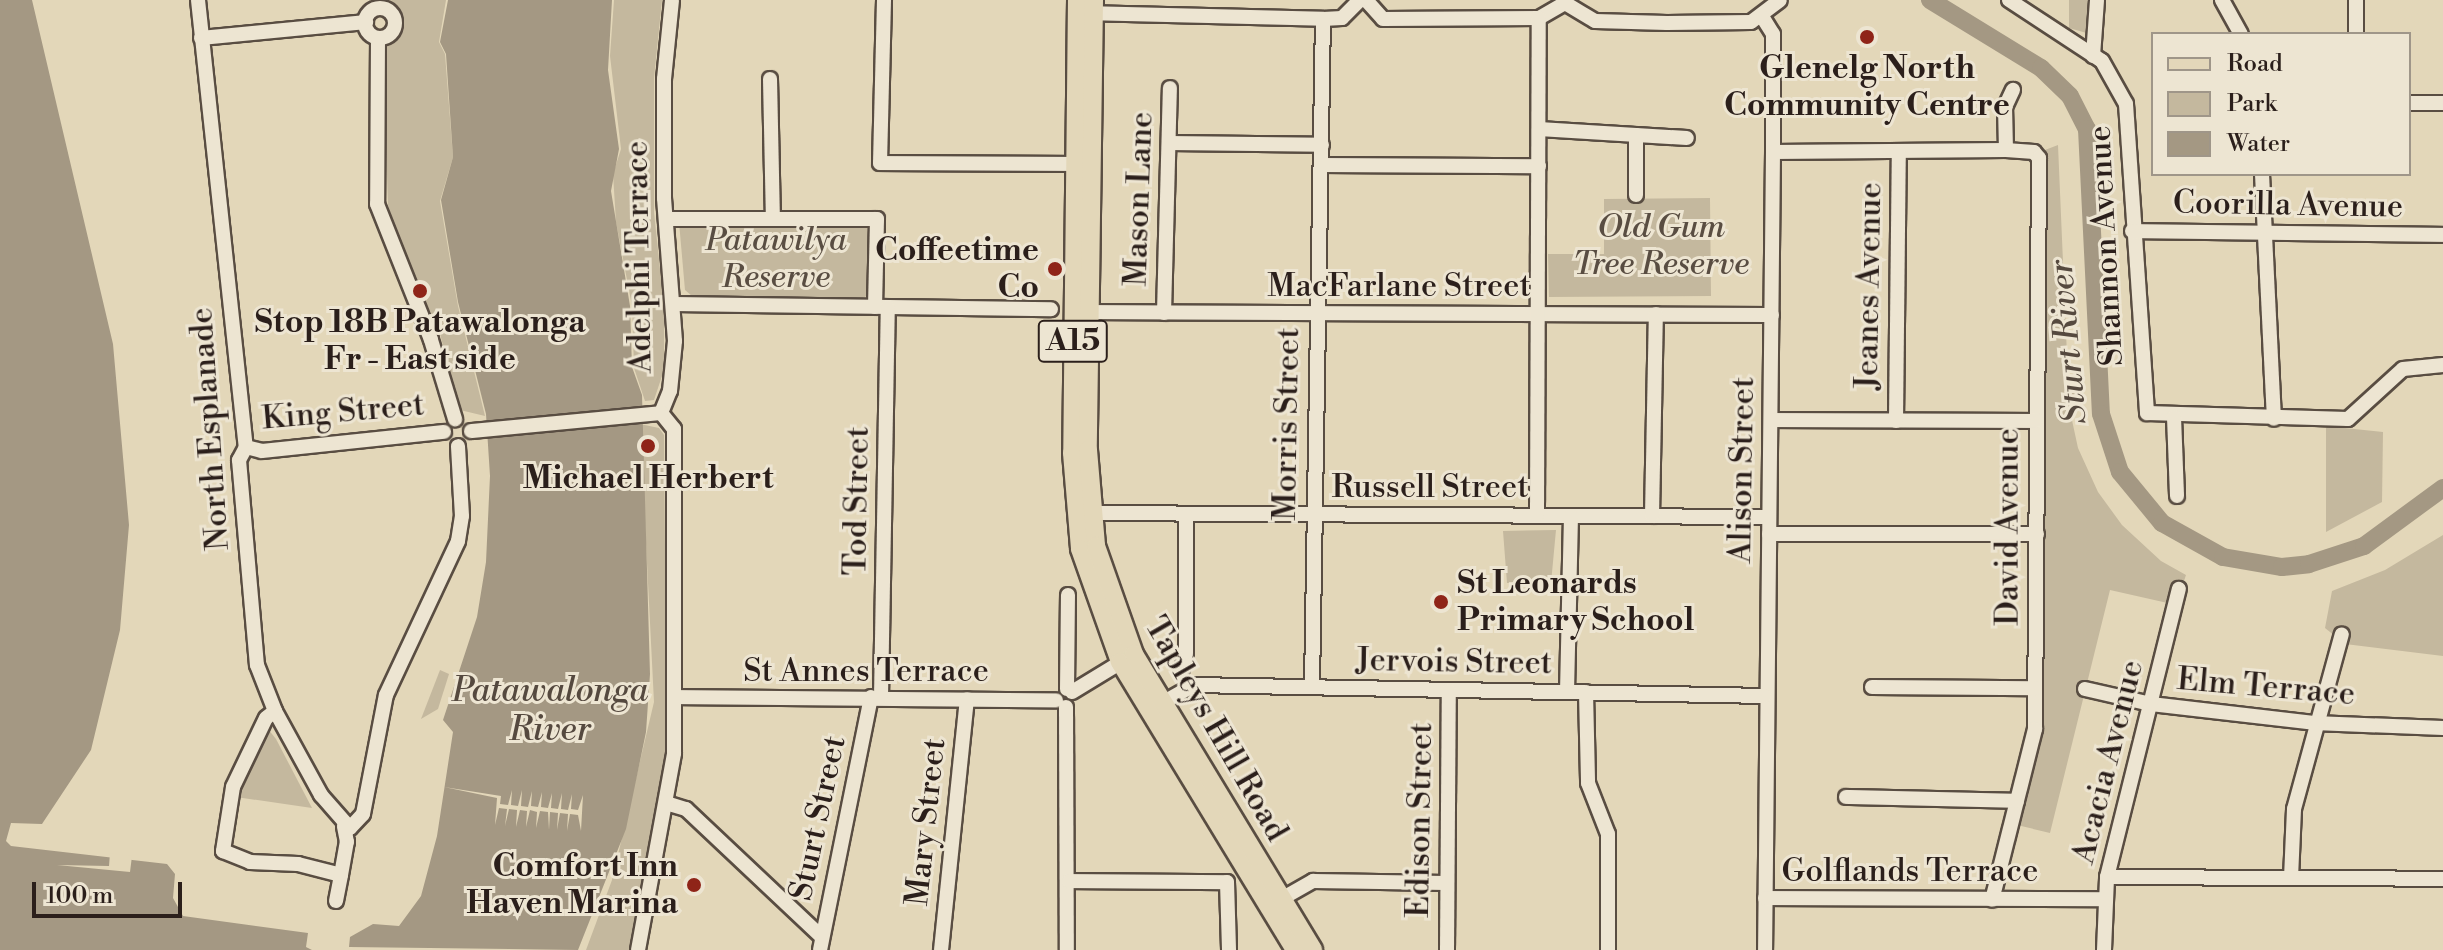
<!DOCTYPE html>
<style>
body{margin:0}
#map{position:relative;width:2443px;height:950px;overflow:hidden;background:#e3d7b9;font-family:"Libre Bodoni",serif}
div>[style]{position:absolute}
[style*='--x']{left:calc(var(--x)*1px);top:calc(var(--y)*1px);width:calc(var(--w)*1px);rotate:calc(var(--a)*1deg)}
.green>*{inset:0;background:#c4b89e}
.water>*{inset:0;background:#a49883}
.pier>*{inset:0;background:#e3d7b9}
.river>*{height:18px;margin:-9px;padding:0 9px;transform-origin:9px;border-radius:9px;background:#a49883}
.roads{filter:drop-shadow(2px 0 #594d42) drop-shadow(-2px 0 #594d42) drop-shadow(0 2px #594d42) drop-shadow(0 -2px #594d42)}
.minor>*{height:14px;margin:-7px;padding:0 7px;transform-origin:7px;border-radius:7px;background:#ede5d2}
.minor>.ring{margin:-7px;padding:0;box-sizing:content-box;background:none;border:14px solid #ede5d2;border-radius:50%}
.major>*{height:18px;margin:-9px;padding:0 9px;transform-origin:9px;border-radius:9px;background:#e3d7b9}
.dots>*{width:22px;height:22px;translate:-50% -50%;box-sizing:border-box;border:4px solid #ede5d2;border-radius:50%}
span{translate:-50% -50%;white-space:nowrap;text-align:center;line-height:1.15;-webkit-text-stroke:6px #ede5d2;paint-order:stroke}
.shield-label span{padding:2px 6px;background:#ede5d2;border:2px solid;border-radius:6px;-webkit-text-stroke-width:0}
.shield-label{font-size:30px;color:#2b1f1b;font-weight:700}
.poi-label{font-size:32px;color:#2b1f1b;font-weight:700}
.right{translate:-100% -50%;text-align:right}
.left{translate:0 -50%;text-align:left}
.street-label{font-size:32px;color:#2b1f1b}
.park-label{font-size:32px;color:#594d42;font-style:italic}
.water-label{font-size:34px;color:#55493f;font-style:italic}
.legend{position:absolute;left:2151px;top:32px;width:260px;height:144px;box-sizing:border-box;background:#ede5d2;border:2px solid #9f9689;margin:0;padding:10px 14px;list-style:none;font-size:24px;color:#2b1f1b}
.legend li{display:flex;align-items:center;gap:16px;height:40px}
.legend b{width:40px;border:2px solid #9f9689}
.scale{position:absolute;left:32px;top:882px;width:150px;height:36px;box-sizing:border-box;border:4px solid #2b1f1b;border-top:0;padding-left:10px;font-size:24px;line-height:28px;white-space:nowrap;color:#2b1f1b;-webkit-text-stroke:6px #ede5d2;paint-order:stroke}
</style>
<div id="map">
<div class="green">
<div style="clip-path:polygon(391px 0,446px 0,439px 42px,445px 54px,453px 157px,440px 201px,458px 306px,485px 416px,460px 410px,439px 330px,405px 259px,388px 205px,383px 52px,400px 23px)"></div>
<div style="clip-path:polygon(614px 0,662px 0,654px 78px,654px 212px,664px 307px,664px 370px,654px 400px,645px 401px,634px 368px,632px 306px,616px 222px,613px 174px,621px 149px,610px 56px)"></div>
<div style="clip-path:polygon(2069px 0,2090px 0,2090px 34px,2069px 28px)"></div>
<div style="clip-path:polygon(2058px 145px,2068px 379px,2084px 394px,2070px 411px,2078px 448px,2098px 492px,2122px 525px,2161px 561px,2186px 575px,2184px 581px,2171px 582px,2172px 604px,2110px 590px,2050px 833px,2017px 825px,2041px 731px,2045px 150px)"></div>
<div style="clip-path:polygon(1710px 198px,1711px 296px,1549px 297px,1548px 254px,1604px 254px,1604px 199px)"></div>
<div style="clip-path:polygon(679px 222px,867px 225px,870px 294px,863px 298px,692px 296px,685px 290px)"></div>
<div style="clip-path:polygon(640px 424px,659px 428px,664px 435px,667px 771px,630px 950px,586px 950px,612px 880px,654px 702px)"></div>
<div style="clip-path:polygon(2326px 426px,2383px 432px,2382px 502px,2326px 532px)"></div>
<div style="clip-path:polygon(1556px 530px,1551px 583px,1507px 583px,1503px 531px)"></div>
<div style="clip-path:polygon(2443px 535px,2443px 656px,2345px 644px,2325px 628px,2332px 591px,2385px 570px)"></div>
<div style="clip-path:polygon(440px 670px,449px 674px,438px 709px,421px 719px)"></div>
<div style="clip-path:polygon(268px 729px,276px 739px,312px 808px,236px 797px)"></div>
</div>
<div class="water">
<div style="clip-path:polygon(0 0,32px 0,113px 344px,129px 525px,120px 630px,91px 750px,42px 824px,11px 823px,6px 841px,11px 846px,167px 864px,175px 874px,173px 898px,183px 916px,308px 933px,306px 947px,312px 950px,0 950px)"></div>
<div style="clip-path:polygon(448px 0,612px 0,608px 70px,619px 149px,611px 191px,630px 306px,632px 367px,642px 395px,650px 674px,646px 732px,626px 829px,578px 950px,349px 947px,350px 937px,373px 924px,399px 926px,421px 896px,437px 836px,453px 732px,443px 720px,477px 617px,486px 562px,490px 476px,486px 414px,458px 302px,441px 200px,453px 157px,446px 54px,440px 42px)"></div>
</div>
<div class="pier">
<div style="clip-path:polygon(444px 787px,501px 796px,500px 804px,508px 805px,512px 790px,511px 805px,518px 806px,522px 790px,521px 806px,528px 807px,532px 791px,531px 806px,538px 807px,542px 792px,541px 807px,548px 808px,552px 793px,551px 808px,558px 809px,562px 793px,561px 809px,568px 810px,572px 794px,571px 809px,578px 810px,583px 795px,581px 831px,578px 815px,570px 814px,567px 831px,568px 814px,560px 813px,557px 830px,558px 813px,550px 812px,549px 830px,548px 812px,540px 811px,536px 828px,537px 812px,530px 810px,526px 827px,527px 811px,520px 810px,516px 827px,517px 810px,509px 809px,505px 826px,507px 809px,499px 808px,495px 825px,497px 798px)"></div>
<div style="clip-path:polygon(110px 853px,132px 856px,130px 872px,57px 865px,109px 866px)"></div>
</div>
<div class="river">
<div style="--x:1930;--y:0;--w:130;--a:31.5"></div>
<div style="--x:2041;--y:68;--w:40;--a:44"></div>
<div style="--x:2070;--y:96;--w:37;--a:63"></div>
<div style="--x:2087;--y:129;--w:285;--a:87.2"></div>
<div style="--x:2101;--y:414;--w:61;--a:71.9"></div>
<div style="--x:2120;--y:472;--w:66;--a:50.5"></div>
<div style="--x:2162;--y:523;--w:70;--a:29.1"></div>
<div style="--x:2223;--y:557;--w:60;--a:9.6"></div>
<div style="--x:2282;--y:567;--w:27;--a:-6"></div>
<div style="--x:2309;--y:564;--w:58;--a:-18.1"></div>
<div style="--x:2364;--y:546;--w:98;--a:-36.3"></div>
</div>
<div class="roads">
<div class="minor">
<div style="--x:198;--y:0;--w:450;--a:83.9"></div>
<div style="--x:884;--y:0;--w:163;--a:91.4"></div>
<div style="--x:880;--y:163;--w:195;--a:0.3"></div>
<div style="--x:1366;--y:0;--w:25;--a:48"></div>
<div style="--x:1383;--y:19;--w:156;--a:-0.4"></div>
<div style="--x:1539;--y:18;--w:30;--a:-30"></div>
<div style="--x:1565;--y:3;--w:35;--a:31"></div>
<div style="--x:1595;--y:21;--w:72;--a:1.6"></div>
<div style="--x:1667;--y:23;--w:84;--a:-0.7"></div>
<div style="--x:1751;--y:22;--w:36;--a:-37"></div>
<div style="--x:2009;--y:0;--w:111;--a:33.3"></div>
<div style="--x:2102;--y:61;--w:49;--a:60.8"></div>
<div style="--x:2126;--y:104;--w:310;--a:86.1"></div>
<div style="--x:2147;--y:413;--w:201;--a:1.7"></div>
<div style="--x:2348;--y:419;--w:74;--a:-42.3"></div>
<div style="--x:2403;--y:369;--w:40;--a:-5.7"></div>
<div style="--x:2222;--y:0;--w:39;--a:61"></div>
<div style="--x:2356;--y:0;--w:34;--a:90"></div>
<div class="ring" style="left:365px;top:8px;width:16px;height:16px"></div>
<div style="--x:1084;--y:13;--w:239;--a:1.4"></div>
<div style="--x:1323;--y:19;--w:19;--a:-3"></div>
<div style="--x:1342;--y:18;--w:25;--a:-45"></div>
<div style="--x:1763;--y:18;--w:19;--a:58"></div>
<div style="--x:1773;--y:34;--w:118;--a:90"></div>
<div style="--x:1773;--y:152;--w:798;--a:90.57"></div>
<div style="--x:201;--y:38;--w:166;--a:-5.5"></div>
<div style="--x:378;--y:38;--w:166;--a:90.3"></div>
<div style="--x:377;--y:204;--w:146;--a:68.3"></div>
<div style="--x:431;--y:340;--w:83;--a:73.1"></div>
<div style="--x:2093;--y:56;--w:56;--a:-85.9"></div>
<div style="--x:770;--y:79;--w:138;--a:88.8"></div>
<div style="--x:2409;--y:103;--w:34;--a:0"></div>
<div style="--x:1539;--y:129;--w:148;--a:3.5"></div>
<div style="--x:1169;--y:143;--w:153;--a:0.7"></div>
<div style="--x:2006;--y:150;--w:43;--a:-91.3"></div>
<div style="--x:2005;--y:107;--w:19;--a:-65"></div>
<div style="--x:1773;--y:152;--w:233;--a:-0.5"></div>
<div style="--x:2006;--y:150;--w:28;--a:4"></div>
<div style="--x:2034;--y:152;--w:8;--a:50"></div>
<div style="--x:2039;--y:158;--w:571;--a:90.4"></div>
<div style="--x:2035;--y:729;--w:176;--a:104.1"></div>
<div style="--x:1322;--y:165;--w:217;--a:0.3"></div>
<div style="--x:2262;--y:174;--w:245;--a:87.2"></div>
<div style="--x:1636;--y:195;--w:60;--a:-90"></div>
<div style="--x:666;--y:219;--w:211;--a:0"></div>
<div style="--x:877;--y:219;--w:88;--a:91.3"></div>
<div style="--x:2132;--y:231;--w:311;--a:0.7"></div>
<div style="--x:674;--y:304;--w:377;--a:0.8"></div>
<div style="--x:1081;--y:312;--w:691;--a:0.25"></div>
<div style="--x:1164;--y:313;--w:225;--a:-88.5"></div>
<div style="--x:661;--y:413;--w:24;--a:-68"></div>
<div style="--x:670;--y:391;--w:50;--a:-84.3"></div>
<div style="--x:675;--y:341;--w:143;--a:-94.4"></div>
<div style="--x:664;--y:198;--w:119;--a:-90"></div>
<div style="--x:664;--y:79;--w:79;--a:-84.2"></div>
<div style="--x:2174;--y:417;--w:79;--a:87.8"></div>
<div style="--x:1771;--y:420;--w:266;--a:0.2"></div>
<div style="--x:1896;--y:421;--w:269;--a:-89.4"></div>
<div style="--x:471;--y:431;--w:191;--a:-5.4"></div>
<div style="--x:246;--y:447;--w:15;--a:118"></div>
<div style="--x:239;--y:460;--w:206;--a:85"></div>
<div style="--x:257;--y:665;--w:49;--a:68.6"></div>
<div style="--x:275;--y:711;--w:96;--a:61.3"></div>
<div style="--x:321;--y:795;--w:44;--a:48.7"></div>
<div style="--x:350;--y:828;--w:19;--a:-47"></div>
<div style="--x:363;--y:814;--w:121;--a:-79.1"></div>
<div style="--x:386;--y:695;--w:170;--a:-64.9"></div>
<div style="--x:458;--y:541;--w:25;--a:-81"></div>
<div style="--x:462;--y:516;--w:70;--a:-93.3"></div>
<div style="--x:246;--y:447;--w:16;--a:14"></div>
<div style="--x:262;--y:451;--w:183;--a:-6"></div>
<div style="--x:1091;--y:513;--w:677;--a:0.34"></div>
<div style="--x:1537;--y:515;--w:497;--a:-89.8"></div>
<div style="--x:1652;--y:516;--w:202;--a:-88.9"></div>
<div style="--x:1769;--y:534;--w:268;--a:0"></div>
<div style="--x:1182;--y:669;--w:16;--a:-76"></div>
<div style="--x:1186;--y:653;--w:137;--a:-90"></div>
<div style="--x:1312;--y:686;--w:667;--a:-89.06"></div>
<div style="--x:1872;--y:687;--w:163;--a:0.4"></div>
<div style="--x:1067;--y:689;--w:94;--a:-89.4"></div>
<div style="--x:2085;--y:689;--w:68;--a:12.8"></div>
<div style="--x:2151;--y:704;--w:164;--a:6.6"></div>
<div style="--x:2314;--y:723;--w:129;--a:2.2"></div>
<div style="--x:1072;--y:692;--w:63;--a:-31.4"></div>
<div style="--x:1567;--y:692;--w:176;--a:-88.7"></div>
<div style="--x:1586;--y:692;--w:91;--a:88.7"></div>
<div style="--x:1588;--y:783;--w:55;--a:68.6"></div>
<div style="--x:1608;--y:834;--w:116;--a:90"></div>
<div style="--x:675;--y:697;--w:381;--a:0.5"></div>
<div style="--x:881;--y:697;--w:390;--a:-89"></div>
<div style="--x:1066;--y:707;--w:243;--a:89.8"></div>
<div style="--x:1155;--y:707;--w:45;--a:-29.4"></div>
<div style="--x:1194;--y:685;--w:571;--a:1.1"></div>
<div style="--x:275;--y:711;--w:11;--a:142"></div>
<div style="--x:266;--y:718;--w:76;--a:115.6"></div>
<div style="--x:233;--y:787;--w:65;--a:98.9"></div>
<div style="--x:223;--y:851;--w:29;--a:22"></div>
<div style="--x:250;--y:862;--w:48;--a:2.4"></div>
<div style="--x:298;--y:864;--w:44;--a:14.3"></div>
<div style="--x:341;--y:875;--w:34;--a:-80"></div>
<div style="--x:347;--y:842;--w:16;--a:-101"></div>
<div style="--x:1846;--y:797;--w:171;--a:1.3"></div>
<div style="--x:666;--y:803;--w:21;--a:17"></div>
<div style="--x:686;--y:809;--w:187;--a:43.3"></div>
<div style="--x:2107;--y:877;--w:336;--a:0.3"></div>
<div style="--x:2291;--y:878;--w:69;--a:-87.5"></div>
<div style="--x:2294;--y:809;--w:181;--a:-74.7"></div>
<div style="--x:1069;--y:881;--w:158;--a:0.4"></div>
<div style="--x:1227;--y:882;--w:68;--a:88.3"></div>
<div style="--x:1765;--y:898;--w:338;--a:0.2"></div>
<div style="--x:336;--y:901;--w:26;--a:-79"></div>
<div style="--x:1276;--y:902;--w:43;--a:-29.6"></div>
<div style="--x:1313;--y:881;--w:133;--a:0.9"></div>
<div style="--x:638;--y:950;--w:200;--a:-79.6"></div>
<div style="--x:674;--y:753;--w:324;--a:-90"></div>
<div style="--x:674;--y:429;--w:21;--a:-129"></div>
<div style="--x:820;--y:950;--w:258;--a:-78.6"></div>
<div style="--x:941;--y:950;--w:252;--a:-84.1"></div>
<div style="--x:1447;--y:950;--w:259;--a:-89.6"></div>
<div style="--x:2104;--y:950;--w:73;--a:-87.6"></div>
<div style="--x:2107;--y:877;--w:297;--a:-76"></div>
</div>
<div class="major">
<div style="--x:1077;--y:0;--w:453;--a:90.6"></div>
<div style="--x:1072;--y:453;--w:96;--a:85.2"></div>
<div style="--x:1080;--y:549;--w:120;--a:70.5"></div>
<div style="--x:1120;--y:662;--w:337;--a:58.7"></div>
<div style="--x:1094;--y:0;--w:450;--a:90.8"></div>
<div style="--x:1088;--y:450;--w:96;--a:85.2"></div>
<div style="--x:1096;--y:546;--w:114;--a:70.6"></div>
<div style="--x:1134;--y:654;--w:346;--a:58.8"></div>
</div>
</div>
<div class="dots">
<div style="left:1867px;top:37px;background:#8f2418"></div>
<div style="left:1055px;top:269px;background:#8f2418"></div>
<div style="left:420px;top:291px;background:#8f2418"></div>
<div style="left:648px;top:446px;background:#8f2418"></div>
<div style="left:1441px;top:602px;background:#8f2418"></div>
<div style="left:694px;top:885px;background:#8f2418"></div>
</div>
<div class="shield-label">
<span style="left:1073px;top:341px">A15</span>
</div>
<div class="poi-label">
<span style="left:1867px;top:87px">Glenelg North<br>Community Centre</span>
<span class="right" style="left:1039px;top:269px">Coffeetime<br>Co</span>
<span style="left:420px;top:341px">Stop 18B Patawalonga<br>Fr - East side</span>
<span style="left:648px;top:478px">Michael Herbert</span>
<span class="left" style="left:1457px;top:602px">St Leonards<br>Primary School</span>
<span class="right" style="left:678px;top:885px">Comfort Inn<br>Haven Marina</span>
</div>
<div class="street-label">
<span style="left:1139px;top:199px;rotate:-88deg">Mason Lane</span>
<span style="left:2288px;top:205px;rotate:1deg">Coorilla Avenue</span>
<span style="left:2106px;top:246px;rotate:-93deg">Shannon Avenue</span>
<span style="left:639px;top:257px;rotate:-91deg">Adelphi Terrace</span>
<span style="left:1399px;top:286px">MacFarlane Street</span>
<span style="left:1869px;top:286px;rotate:-89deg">Jeanes Avenue</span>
<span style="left:343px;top:412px;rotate:-5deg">King Street</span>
<span style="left:1287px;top:424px;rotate:-89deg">Morris Street</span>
<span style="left:210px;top:429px;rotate:-94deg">North Esplanade</span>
<span style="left:1742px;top:470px;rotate:-89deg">Alison Street</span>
<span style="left:1430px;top:487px">Russell Street</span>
<span style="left:857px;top:501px;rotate:-89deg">Tod Street</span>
<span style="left:2008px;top:527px;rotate:-90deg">David Avenue</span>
<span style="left:1454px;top:662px;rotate:1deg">Jervois Street</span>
<span style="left:866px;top:671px">St Annes Terrace</span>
<span style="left:2266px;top:687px;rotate:5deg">Elm Terrace</span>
<span style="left:1216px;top:729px;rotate:60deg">Tapleys Hill Road</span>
<span style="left:2108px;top:762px;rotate:-76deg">Acacia Avenue</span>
<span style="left:818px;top:818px;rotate:-78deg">Sturt Street</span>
<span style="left:1420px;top:820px;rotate:-89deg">Edison Street</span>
<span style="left:926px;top:822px;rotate:-84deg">Mary Street</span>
<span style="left:1910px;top:871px">Golflands Terrace</span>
</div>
<div class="park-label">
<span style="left:1661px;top:246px">Old Gum<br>Tree Reserve</span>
<span style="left:776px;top:259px">Patawilya<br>Reserve</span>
</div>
<div class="water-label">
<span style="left:2069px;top:342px;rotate:-95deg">Sturt River</span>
<span style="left:550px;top:711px">Patawalonga<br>River</span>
</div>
<ul class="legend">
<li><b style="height:10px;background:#e3d7b9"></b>Road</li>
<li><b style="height:22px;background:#c4b89e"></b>Park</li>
<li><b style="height:22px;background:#a49883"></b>Water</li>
</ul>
<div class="scale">100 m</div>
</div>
